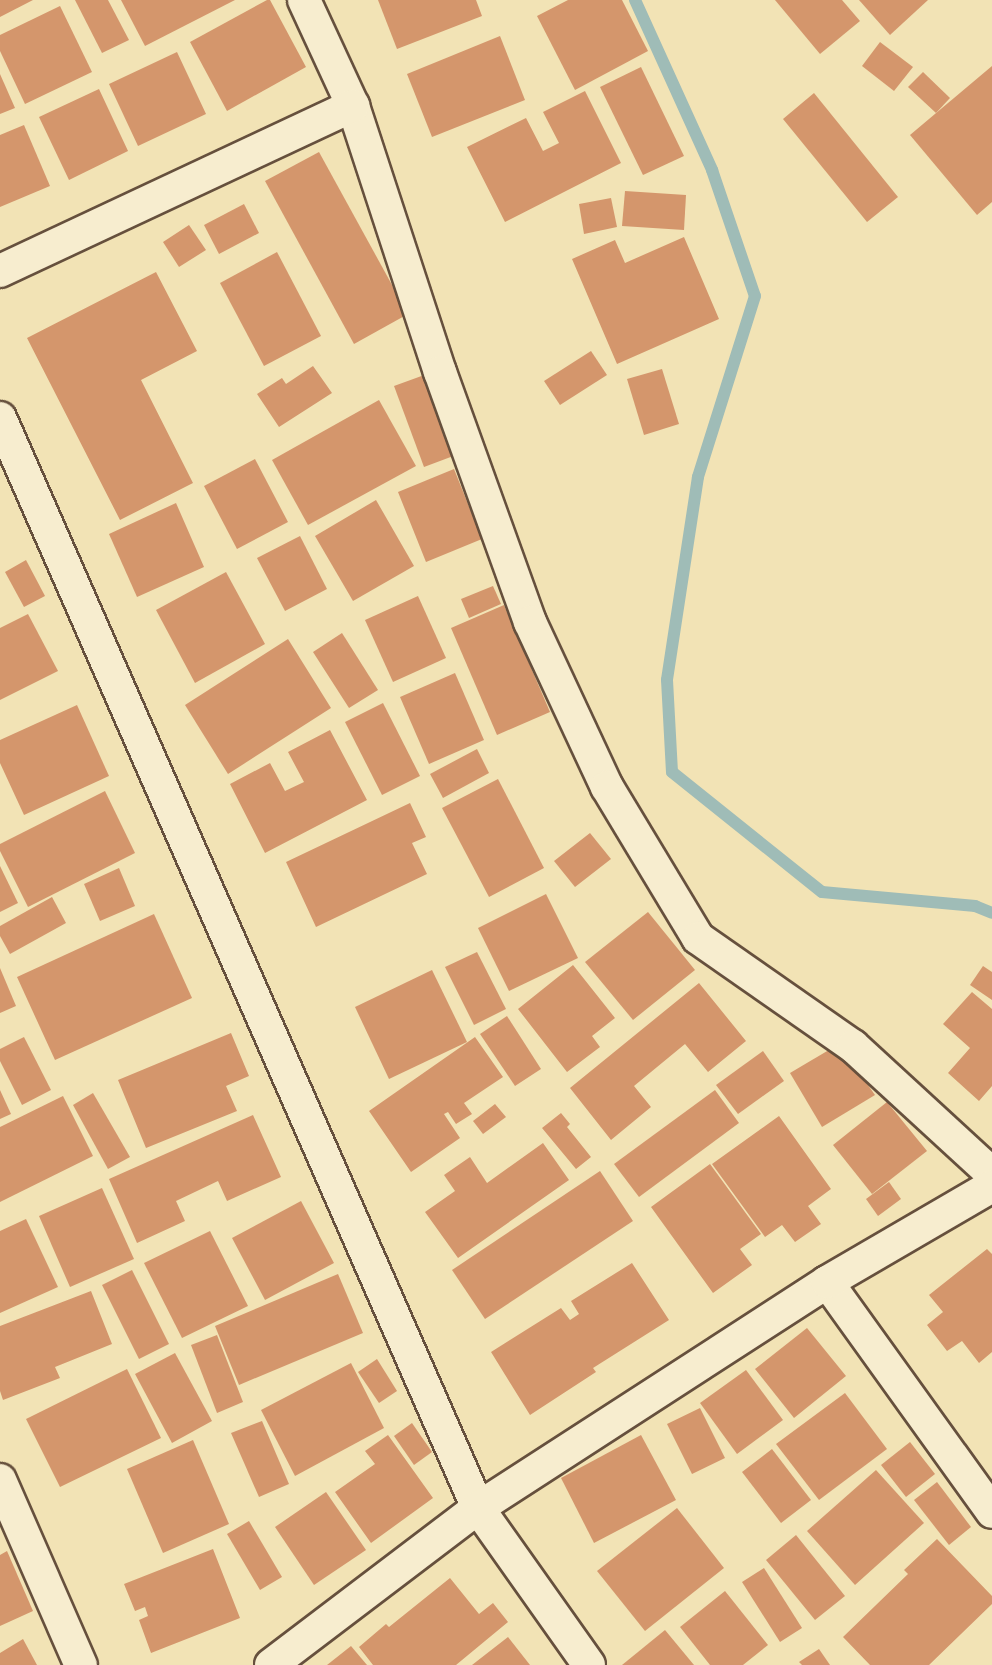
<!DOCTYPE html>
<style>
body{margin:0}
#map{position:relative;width:992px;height:1665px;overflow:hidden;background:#f2e3b5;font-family:"Gentium Book Plus",serif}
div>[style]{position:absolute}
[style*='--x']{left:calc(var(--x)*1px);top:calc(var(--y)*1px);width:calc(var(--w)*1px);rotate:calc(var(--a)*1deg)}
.stream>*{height:12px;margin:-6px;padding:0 6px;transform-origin:6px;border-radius:6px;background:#9fbcb7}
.building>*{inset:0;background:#d4966c}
.roads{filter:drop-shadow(2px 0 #66503d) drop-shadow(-2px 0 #66503d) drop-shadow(0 2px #66503d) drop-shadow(0 -2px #66503d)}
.minor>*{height:32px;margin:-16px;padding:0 16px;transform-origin:16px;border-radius:16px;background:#f7edcf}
span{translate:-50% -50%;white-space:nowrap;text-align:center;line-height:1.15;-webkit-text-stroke:7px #f7edcf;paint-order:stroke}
</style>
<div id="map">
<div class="stream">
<div style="--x:635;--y:0;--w:187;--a:65.6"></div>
<div style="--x:712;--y:170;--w:133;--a:71.2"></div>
<div style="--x:755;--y:296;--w:190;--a:107.5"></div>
<div style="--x:698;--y:477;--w:205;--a:98.7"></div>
<div style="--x:667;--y:680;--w:92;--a:86.9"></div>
<div style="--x:672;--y:772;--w:192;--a:38.7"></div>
<div style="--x:822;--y:892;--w:154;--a:5.2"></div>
<div style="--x:975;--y:906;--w:18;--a:22"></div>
</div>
<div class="building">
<div style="clip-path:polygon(0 0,33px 0,0 17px)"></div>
<div style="clip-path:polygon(75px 0,108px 0,129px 40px,102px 53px)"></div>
<div style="clip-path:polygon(121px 0,235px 0,145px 46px)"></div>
<div style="clip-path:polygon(267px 0,270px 0,306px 67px,227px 111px,190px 42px)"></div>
<div style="clip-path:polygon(378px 0,476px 0,482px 16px,397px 49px)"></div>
<div style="clip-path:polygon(568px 0,622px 0,648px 51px,575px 90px,537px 16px)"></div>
<div style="clip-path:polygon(775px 0,842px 0,860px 21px,820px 54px)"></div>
<div style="clip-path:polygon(859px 0,928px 0,890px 35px)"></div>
<div style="clip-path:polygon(60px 6px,92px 72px,25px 104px,0 51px,0 35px)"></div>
<div style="clip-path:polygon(500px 36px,525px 100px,432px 137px,407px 74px)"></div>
<div style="clip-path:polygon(880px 42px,913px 67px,894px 91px,862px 66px)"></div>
<div style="clip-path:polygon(177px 52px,206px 114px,138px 146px,109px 84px)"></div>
<div style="clip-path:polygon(992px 66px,992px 202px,977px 215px,910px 135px)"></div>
<div style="clip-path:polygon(641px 67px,684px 156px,643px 175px,600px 87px)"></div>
<div style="clip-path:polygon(923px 72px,950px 98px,936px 113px,908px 87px)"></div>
<div style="clip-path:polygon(0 74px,15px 108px,0 114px)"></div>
<div style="clip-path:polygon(99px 89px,128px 151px,69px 180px,39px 117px)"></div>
<div style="clip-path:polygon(585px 91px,621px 163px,505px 222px,467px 147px,526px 118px,543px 151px,559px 143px,543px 112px)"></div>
<div style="clip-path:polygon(814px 93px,898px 197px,867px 222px,783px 119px)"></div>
<div style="clip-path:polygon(24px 125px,50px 186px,0 207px,0 135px)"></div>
<div style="clip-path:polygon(319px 152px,408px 314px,354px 344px,265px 181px)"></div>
<div style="clip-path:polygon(625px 191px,686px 195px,684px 230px,622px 226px)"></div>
<div style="clip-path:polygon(611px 198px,617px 227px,584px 234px,579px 204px)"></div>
<div style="clip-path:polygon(244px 204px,259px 233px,219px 254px,204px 225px)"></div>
<div style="clip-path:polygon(189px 225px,206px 250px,179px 267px,163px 242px)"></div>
<div style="clip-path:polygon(684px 237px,719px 319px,617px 364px,572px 259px,615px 240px,625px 263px)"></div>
<div style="clip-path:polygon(277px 252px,321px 336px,264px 366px,220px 283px)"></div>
<div style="clip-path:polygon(156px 272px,197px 351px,141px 380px,193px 483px,120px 520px,27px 338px)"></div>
<div style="clip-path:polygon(591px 351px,607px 375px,560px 405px,544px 381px)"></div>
<div style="clip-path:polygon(313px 366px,332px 393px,279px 427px,257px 394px,282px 378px,286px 384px)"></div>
<div style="clip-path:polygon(662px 369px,679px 424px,644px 435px,627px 379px)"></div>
<div style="clip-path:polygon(427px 374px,456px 455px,424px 467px,394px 386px)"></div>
<div style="clip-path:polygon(379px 400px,416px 466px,308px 525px,272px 460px)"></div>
<div style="clip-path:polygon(255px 459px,288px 522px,237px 549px,204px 486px)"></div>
<div style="clip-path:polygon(454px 469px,482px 539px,426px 562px,398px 492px)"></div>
<div style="clip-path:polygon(376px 500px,414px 566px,353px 601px,315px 536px)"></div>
<div style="clip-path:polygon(176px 503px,204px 567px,137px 597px,109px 534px)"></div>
<div style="clip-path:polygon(300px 536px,327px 589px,285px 611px,257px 558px)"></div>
<div style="clip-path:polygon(26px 560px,45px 596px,24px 607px,5px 572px)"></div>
<div style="clip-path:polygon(226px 572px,265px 644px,195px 683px,156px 610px)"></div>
<div style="clip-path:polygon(493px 586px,501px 604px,469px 618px,461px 599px)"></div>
<div style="clip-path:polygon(418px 596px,446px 658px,393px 682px,365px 620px)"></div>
<div style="clip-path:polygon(504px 605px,550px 712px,497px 735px,451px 628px)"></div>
<div style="clip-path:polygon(28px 614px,58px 671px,0 700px,0 628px)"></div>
<div style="clip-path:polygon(342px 633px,378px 690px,349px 708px,313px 652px)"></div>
<div style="clip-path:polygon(288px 639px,331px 708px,228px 774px,185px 705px)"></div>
<div style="clip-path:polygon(455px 673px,484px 740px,429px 764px,400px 697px)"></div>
<div style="clip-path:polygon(383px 703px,420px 776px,382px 795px,345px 722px)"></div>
<div style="clip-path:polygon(77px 705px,109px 776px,24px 815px,0 763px,0 740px)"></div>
<div style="clip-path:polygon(330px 730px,367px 800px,265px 853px,230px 784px,270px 763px,285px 791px,304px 782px,288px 752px)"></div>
<div style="clip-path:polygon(477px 749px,489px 773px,443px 798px,430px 774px)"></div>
<div style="clip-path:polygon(498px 779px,544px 868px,489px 897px,442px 808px)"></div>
<div style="clip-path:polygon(105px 791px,135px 853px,28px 907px,0 851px,0 844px)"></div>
<div style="clip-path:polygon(410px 803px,426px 837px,412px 843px,427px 874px,316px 927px,286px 862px)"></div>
<div style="clip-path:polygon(590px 833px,611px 859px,575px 887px,554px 861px)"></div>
<div style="clip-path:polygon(0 866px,18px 903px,0 912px)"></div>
<div style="clip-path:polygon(119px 868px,135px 906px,100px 921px,84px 884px)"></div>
<div style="clip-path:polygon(546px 894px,578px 958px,509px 991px,478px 928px)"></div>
<div style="clip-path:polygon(52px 897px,66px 923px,10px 954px,0 936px,0 926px)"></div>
<div style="clip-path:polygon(648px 912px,695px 970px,633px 1020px,585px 962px)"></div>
<div style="clip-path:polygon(154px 914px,192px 998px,55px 1060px,17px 977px)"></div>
<div style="clip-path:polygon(477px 952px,506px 1009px,474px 1025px,445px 967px)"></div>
<div style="clip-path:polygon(573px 965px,615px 1018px,592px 1036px,600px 1047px,567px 1072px,518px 1009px)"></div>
<div style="clip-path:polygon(983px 966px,992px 972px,992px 1000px,970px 985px)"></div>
<div style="clip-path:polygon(0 968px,16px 1006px,0 1013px)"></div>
<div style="clip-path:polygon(432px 970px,467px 1042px,389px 1079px,355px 1007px)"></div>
<div style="clip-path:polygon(699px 983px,746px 1041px,708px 1072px,685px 1044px,634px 1086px,651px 1107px,611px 1140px,570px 1088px)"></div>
<div style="clip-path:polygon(972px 992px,992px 1009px,992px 1086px,979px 1101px,948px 1073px,970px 1048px,943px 1024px)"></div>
<div style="clip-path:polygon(507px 1016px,541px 1069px,515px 1086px,480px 1034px)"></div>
<div style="clip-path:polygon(231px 1033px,249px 1076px,226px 1086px,237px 1111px,146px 1148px,118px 1080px)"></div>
<div style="clip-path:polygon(24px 1037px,51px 1090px,22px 1105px,0 1061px,0 1049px)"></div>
<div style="clip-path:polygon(475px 1037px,503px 1077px,464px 1103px,472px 1114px,456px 1124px,448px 1112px,444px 1114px,460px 1138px,411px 1172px,369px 1111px)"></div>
<div style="clip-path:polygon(839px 1044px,875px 1095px,822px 1127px,790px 1073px)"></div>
<div style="clip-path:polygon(763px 1051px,784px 1081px,738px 1114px,716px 1085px)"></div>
<div style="clip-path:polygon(0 1090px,11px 1114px,0 1119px)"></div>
<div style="clip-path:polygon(715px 1090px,739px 1123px,639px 1197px,614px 1164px)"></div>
<div style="clip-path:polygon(93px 1093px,130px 1157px,108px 1169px,73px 1105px)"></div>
<div style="clip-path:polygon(63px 1096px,93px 1156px,0 1202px,0 1127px)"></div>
<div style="clip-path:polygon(887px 1102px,927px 1151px,872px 1194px,833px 1145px)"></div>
<div style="clip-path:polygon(495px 1104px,506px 1117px,483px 1134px,473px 1121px)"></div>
<div style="clip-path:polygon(561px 1113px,570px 1124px,567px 1127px,591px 1157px,576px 1169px,542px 1128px)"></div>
<div style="clip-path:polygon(253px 1115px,281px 1177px,227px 1201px,218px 1181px,176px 1201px,185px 1221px,137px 1243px,109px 1179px)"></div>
<div style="clip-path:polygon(779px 1116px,831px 1189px,808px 1206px,821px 1224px,795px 1242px,782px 1225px,765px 1237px,712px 1164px)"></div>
<div style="clip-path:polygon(543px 1143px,569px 1180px,458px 1258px,425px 1212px,455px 1191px,444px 1175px,470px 1157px,487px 1183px)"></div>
<div style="clip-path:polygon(710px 1164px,761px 1234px,740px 1249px,752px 1265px,713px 1293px,651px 1207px)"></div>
<div style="clip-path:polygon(600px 1171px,633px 1221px,485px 1319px,452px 1270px)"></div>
<div style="clip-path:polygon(889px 1182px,901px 1199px,878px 1216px,866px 1199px)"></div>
<div style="clip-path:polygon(102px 1188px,134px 1259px,70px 1287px,39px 1216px)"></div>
<div style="clip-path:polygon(301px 1201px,334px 1263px,265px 1300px,232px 1238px)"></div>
<div style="clip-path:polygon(26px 1219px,58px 1287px,0 1313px,0 1231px)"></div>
<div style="clip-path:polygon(210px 1231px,248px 1306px,182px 1338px,144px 1263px)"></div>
<div style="clip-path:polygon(987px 1249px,992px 1254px,992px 1352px,979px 1363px,962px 1341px,947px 1351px,927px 1325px,943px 1312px,929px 1295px)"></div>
<div style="clip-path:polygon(632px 1263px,669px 1320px,593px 1368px,596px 1372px,530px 1415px,491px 1352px,561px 1308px,570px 1320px,579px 1314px,571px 1301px)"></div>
<div style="clip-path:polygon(132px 1270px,169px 1344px,139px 1359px,102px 1285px)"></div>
<div style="clip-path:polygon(338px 1274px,363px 1333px,239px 1385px,215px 1326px)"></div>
<div style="clip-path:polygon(91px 1291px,112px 1344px,55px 1367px,60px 1378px,3px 1400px,0 1391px,0 1326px)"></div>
<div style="clip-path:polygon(807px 1328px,846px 1376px,794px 1418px,755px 1369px)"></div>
<div style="clip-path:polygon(217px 1335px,243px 1402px,217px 1413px,191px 1345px)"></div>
<div style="clip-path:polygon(175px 1353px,212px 1421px,172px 1443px,135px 1374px)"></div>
<div style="clip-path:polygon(377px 1359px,397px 1391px,379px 1403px,358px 1372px)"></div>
<div style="clip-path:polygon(351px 1363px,384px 1428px,295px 1476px,261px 1410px)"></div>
<div style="clip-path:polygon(127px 1369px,161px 1438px,60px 1487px,26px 1419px)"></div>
<div style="clip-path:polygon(746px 1370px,783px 1420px,737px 1454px,700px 1403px)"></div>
<div style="clip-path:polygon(845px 1393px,887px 1449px,819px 1500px,776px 1444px)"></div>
<div style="clip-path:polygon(700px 1408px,725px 1458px,692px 1474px,667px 1424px)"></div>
<div style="clip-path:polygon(262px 1421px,289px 1484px,259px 1497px,231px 1433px)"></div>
<div style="clip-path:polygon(412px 1423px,432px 1452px,414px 1465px,394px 1436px)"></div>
<div style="clip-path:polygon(388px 1435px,433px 1498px,371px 1543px,335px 1492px,375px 1464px,365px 1451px)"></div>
<div style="clip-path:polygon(641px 1435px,676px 1500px,594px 1543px,561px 1478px)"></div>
<div style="clip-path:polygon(193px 1440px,229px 1524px,163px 1553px,127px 1469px)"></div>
<div style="clip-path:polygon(910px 1442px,935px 1474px,906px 1497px,881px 1465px)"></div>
<div style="clip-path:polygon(772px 1449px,811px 1500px,781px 1523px,742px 1472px)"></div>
<div style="clip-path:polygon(876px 1470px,924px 1523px,855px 1585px,807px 1531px)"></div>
<div style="clip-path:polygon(937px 1482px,971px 1527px,949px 1545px,914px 1500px)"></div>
<div style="clip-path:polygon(326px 1492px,366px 1550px,314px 1585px,275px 1527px)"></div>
<div style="clip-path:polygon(677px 1508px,724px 1568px,645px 1631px,597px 1571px)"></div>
<div style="clip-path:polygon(249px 1521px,282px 1577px,260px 1590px,227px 1534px)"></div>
<div style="clip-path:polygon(796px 1535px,845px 1596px,815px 1620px,766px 1560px)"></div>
<div style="clip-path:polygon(937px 1539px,992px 1596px,992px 1604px,929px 1665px,870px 1665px,843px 1637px,908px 1574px,904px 1570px)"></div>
<div style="clip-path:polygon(213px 1549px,240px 1618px,151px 1653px,139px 1620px,148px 1616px,145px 1607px,135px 1611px,124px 1584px)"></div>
<div style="clip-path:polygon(7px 1551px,33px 1611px,0 1626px,0 1555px)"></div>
<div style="clip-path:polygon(764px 1568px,802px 1628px,780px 1642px,742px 1582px)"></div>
<div style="clip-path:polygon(450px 1578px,479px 1614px,493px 1603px,508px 1622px,456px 1665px,373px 1665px,359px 1647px,386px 1624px,389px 1627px)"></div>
<div style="clip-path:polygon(725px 1591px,768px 1645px,743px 1665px,710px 1665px,680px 1627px)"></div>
<div style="clip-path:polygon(665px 1630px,694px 1665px,622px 1665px)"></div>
<div style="clip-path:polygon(508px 1637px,530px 1665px,472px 1665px)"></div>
<div style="clip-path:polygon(23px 1639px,37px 1665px,0 1665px,0 1653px)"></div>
<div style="clip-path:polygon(351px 1646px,367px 1665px,327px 1665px)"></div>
<div style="clip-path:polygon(819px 1649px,830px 1665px,802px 1665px,799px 1662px)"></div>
</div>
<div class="roads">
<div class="minor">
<div style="--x:304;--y:0;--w:117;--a:65.2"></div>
<div style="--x:353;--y:106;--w:280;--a:71.9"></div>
<div style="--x:440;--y:372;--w:266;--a:70.2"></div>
<div style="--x:530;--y:622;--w:182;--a:65"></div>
<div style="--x:607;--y:787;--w:176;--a:58.9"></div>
<div style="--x:698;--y:938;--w:189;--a:34.9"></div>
<div style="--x:853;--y:1046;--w:189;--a:42.6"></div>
<div style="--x:0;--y:271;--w:390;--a:-25.1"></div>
<div style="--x:0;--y:418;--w:1190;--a:66.32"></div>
<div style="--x:478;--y:1508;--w:192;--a:54.7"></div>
<div style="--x:827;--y:1282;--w:283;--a:54.3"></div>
<div style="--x:0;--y:1480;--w:202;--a:66.4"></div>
<div style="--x:271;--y:1665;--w:260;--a:-37.2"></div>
<div style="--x:478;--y:1508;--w:416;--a:-32.9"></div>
<div style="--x:827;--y:1282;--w:191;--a:-30.2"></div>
</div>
</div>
</div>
